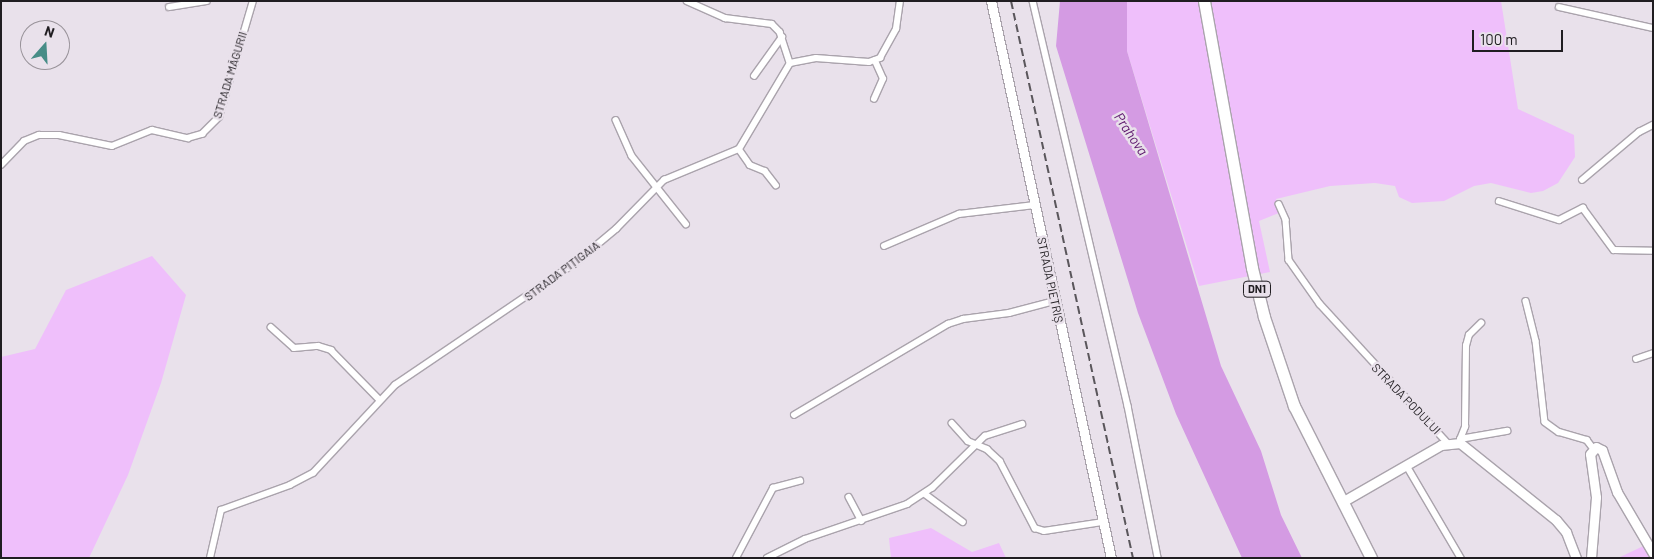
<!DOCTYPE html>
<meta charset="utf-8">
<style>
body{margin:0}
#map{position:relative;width:1654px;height:559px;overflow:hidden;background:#e9e1eb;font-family:Barlow,sans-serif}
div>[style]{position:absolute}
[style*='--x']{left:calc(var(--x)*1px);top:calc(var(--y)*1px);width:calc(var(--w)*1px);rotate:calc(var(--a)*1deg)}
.green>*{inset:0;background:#efbffb}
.water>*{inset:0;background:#d49be3}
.roads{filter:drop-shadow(1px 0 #aaa3ac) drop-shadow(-1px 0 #aaa3ac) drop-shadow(0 1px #aaa3ac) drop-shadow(0 -1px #aaa3ac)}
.street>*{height:5.5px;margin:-2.75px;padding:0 2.75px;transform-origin:2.75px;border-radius:2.75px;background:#fff}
.secondary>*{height:9px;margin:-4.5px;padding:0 4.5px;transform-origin:4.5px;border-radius:4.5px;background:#fff}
.highway>*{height:11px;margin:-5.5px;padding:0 5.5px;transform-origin:5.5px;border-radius:5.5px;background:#fff}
.rail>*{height:2px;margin-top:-1px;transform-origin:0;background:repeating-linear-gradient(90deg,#5a565b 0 8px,transparent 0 12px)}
span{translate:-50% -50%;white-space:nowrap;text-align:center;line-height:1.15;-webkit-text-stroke:5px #e9e1eb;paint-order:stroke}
.shield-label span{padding:1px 4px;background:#e9e1eb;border:1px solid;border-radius:4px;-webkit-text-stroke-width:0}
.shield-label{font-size:11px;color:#201d21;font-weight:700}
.street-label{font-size:12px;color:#201d21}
.water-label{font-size:14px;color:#5b156b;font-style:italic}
.frame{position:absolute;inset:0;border:2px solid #201d21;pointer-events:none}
.north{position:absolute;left:20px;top:20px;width:50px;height:50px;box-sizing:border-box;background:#e9e1eb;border:1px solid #99939a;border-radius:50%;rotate:19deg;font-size:14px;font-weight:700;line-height:20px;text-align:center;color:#201d21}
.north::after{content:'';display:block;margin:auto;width:18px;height:22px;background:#478d87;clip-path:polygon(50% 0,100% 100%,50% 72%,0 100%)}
.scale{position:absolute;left:1472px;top:30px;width:91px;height:22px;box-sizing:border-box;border:2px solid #201d21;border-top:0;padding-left:6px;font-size:15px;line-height:18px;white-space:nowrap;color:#201d21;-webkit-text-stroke:4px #e9e1eb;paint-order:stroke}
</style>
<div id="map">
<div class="green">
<div style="clip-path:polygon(1127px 1px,1501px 1px,1518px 109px,1574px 135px,1575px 157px,1558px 183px,1543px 191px,1531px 193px,1491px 183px,1474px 186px,1444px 201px,1412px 203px,1399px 197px,1395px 186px,1375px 183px,1330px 186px,1276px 199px,1279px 213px,1259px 221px,1270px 272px,1199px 286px,1127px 51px)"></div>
<div style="clip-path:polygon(152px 256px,186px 295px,161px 383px,128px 475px,89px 558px,1px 558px,1px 357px,35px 349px,66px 290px)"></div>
<div style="clip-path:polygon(931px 528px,972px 552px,999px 543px,1006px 558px,891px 558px,889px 538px)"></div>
<div style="clip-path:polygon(1652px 542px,1653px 558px,1618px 558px)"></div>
</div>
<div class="water">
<div style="clip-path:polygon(1060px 1px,1127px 1px,1127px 51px,1221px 366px,1261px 451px,1281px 515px,1302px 558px,1242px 558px,1176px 414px,1138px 313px,1056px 46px)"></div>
</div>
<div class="roads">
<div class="street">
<div style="--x:687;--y:1;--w:42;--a:24.1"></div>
<div style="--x:725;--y:18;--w:47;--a:7.3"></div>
<div style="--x:772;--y:24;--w:11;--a:45"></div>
<div style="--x:780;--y:32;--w:33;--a:72"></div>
<div style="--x:1033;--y:1;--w:416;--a:76.8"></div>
<div style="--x:1128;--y:406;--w:155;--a:78.8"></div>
<div style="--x:169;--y:7;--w:38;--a:-9"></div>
<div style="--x:1559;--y:7;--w:96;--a:12.6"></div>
<div style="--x:754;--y:76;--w:48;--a:-54.3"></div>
<div style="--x:874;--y:99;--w:22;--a:-66"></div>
<div style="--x:883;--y:79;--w:20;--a:-114"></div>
<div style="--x:616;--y:120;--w:39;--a:66"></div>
<div style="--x:632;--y:156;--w:87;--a:51.5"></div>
<div style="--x:739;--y:149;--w:19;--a:55"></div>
<div style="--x:750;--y:165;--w:16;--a:22"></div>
<div style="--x:765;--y:171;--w:18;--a:52"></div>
<div style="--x:1;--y:165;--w:33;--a:-46"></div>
<div style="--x:24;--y:141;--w:16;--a:-22"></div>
<div style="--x:39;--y:135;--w:20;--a:0"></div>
<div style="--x:59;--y:135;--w:54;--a:11.7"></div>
<div style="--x:112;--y:146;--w:43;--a:-21.8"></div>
<div style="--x:152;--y:130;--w:37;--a:13"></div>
<div style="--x:188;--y:138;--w:15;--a:-16"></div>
<div style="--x:202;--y:134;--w:24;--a:-45"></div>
<div style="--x:219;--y:117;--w:121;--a:-73.7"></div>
<div style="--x:1582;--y:180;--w:75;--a:-40.1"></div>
<div style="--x:1639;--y:132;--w:16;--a:-27"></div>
<div style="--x:1499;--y:201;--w:63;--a:17.6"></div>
<div style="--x:1559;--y:220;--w:27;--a:-27"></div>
<div style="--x:1583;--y:208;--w:52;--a:53.6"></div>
<div style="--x:1614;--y:250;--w:39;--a:1"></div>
<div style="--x:1279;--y:204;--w:17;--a:66"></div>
<div style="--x:1286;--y:220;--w:40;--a:85.7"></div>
<div style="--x:1289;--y:260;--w:54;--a:54.8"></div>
<div style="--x:1320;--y:304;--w:189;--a:47.4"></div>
<div style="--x:884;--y:246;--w:82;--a:-23.1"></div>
<div style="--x:959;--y:214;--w:76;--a:-6.8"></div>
<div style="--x:1526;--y:301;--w:41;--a:76"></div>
<div style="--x:1536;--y:341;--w:81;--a:83.7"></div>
<div style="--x:1545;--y:422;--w:17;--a:36"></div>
<div style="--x:1559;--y:432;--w:29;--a:16"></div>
<div style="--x:1587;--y:440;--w:10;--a:53"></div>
<div style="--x:271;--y:327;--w:31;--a:42"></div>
<div style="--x:294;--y:348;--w:24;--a:-5"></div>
<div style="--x:318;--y:346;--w:14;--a:17"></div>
<div style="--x:331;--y:350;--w:69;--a:45.6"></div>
<div style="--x:1636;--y:359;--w:18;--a:-19"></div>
<div style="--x:794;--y:415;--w:179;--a:-30.6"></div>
<div style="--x:948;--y:324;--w:16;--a:-18"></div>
<div style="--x:963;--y:319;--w:46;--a:-7.4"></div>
<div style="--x:1009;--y:313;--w:47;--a:-14.9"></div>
<div style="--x:952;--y:423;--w:24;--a:48"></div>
<div style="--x:968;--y:441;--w:21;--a:23"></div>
<div style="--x:987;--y:449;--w:18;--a:43"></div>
<div style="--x:1000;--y:461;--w:76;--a:62.4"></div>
<div style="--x:1035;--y:528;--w:9;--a:18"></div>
<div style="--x:1044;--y:531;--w:60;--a:-8.7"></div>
<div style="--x:1461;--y:437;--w:11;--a:-68"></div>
<div style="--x:1465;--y:427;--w:81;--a:-89.3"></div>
<div style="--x:1466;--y:346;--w:11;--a:-75"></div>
<div style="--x:1469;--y:335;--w:17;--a:-45"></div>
<div style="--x:1460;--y:439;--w:48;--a:-9.7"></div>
<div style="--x:1407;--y:466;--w:107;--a:59.6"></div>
<div style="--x:925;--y:494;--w:47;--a:36.4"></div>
<div style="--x:849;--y:497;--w:27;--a:62"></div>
<div style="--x:210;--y:558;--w:49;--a:-77.1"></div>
<div style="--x:221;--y:510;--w:73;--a:-19.9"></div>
<div style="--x:290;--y:485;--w:26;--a:-28"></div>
<div style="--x:313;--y:473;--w:120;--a:-47"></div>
<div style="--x:395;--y:385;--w:216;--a:-34.1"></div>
<div style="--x:574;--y:264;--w:55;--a:-39.8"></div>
<div style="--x:616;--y:229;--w:69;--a:-45.6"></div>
<div style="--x:664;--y:180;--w:81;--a:-22.5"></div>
<div style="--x:739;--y:149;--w:100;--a:-59.3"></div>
<div style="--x:790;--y:63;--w:26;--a:-11"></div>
<div style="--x:816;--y:58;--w:53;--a:4.3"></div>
<div style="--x:869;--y:62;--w:12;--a:-20"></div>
<div style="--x:880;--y:58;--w:33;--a:-61"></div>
<div style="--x:896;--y:29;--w:28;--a:-82"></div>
<div style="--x:736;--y:558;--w:79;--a:-62.1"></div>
<div style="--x:773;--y:488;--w:28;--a:-15"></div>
<div style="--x:767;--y:558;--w:42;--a:-26.6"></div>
<div style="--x:805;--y:539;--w:108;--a:-18.9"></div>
<div style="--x:907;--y:504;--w:30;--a:-33"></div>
<div style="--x:932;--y:488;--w:74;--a:-44.5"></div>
<div style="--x:985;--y:436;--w:39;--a:-18"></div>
</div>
<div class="secondary">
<div style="--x:991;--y:1;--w:570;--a:77.84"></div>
<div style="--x:1342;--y:502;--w:114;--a:-29.9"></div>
<div style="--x:1441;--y:445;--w:19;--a:-6"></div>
<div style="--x:1460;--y:443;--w:123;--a:38.7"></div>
<div style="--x:1556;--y:520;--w:16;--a:50"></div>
<div style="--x:1566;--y:532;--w:28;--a:69"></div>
<div style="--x:1591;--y:558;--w:61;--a:-85.3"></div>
<div style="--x:1596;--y:497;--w:43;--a:-97.9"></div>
<div style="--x:1590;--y:454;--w:9;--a:-49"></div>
<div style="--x:1596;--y:447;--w:7;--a:27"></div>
<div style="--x:1602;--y:450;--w:45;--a:70.3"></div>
<div style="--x:1617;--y:492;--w:71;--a:59.5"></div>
</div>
<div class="highway">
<div style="--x:1204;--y:1;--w:271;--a:79.8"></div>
<div style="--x:1252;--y:268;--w:50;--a:76.2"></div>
<div style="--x:1264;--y:317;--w:94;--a:71.4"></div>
<div style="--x:1294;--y:406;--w:170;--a:63.1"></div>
</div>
</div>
<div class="rail">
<div style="--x:1011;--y:1;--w:570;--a:77.65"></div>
</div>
<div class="shield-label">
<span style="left:1257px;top:289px">DN1</span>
</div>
<div class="street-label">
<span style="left:230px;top:75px;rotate:-73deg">STRADA MĂGURII</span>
<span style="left:562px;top:271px;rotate:-37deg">STRADA PIȚIGAIA</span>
<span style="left:1050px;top:280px;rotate:78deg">STRADA PIETRIȘ</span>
<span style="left:1406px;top:399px;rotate:46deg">STRADA PODULUI</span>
</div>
<div class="water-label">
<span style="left:1131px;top:134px;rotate:56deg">Prahova</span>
</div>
<div class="frame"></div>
<div class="north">N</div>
<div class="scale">100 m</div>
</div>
